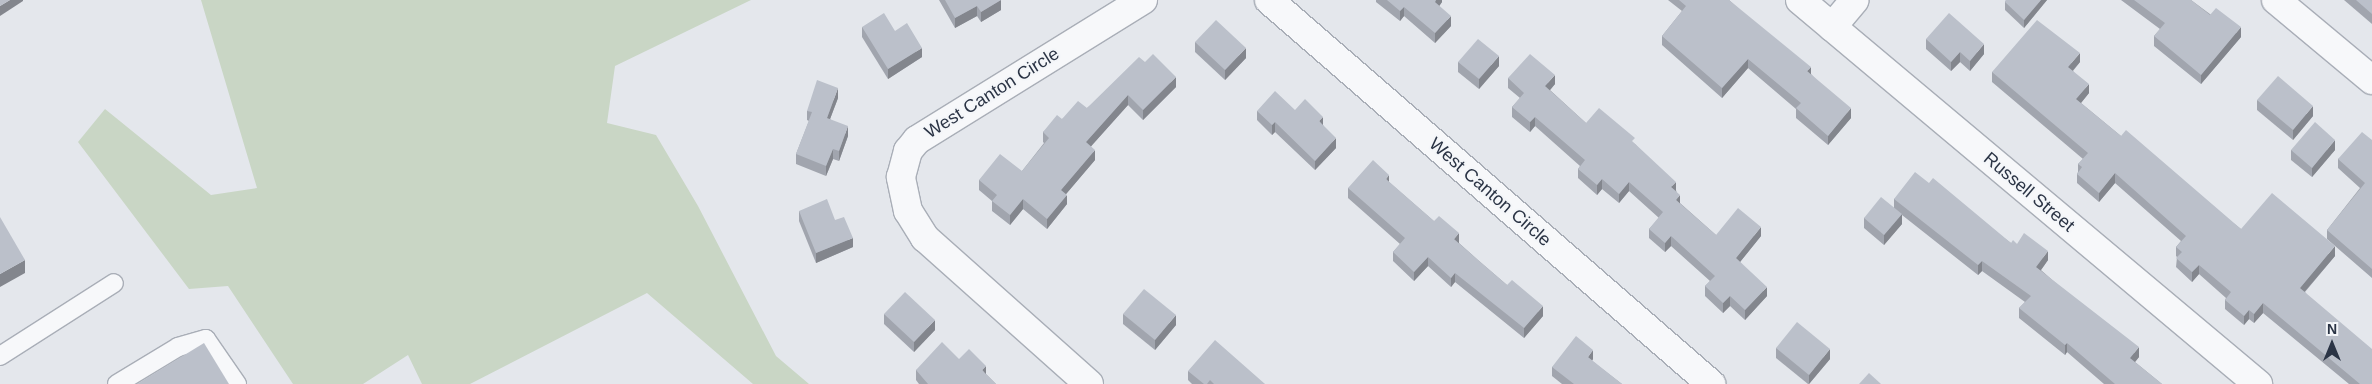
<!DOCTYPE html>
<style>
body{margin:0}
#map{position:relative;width:2372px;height:384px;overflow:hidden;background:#e4e7ec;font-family:Helvetica,sans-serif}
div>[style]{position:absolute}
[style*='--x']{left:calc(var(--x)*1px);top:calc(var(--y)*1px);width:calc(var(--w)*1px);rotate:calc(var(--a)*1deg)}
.green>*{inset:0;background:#c9d6c5}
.roads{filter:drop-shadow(1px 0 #a9aeb7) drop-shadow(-1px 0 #a9aeb7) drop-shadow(0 1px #a9aeb7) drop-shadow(0 -1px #a9aeb7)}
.lane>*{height:18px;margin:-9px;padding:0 9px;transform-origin:9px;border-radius:9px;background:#f7f8fa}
.street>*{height:28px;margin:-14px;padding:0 14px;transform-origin:14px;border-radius:14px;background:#f7f8fa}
.wall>*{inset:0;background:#a1a5ae}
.shaded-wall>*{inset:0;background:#83868d}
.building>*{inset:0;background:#bbc0ca}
span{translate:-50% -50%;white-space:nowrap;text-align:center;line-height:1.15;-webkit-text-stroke:4px #f4f6f9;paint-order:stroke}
.street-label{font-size:18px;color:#2b3445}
.north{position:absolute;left:2307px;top:319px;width:50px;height:50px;-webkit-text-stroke:4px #f4f6f9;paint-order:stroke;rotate:0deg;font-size:14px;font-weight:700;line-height:20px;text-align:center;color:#2b3445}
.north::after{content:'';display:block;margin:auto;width:18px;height:22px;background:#2b3445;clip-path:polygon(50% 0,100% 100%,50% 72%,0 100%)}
</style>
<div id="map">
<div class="green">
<div style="clip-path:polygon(201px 0,751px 0,615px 66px,607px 123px,656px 135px,698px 206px,776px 356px,809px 384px,753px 384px,647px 293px,470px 384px,422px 384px,408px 355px,363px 384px,293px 384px,228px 286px,189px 289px,78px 142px,105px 109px,211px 195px,257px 188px)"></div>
</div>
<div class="roads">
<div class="lane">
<div style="--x:0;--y:356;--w:135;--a:-32.6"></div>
<div style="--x:117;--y:384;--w:71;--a:-31.2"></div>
<div style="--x:178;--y:347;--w:29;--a:-16"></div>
<div style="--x:206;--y:339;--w:55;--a:55.4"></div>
</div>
<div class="street">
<div style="--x:1269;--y:0;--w:586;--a:40.98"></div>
<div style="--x:1800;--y:0;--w:598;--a:39.98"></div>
<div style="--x:2276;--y:0;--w:125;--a:39.8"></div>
<div style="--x:1832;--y:27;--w:35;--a:-50"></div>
<div style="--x:1089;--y:384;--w:220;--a:-138.3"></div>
<div style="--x:925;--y:238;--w:32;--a:-122"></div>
<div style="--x:908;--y:211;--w:35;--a:-102"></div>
<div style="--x:901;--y:177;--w:27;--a:-75"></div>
<div style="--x:908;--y:151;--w:14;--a:-51"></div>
<div style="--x:917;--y:140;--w:266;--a:-31.8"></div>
</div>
</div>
<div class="wall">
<div style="clip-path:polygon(939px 0,1001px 0,1001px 10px,981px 22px,977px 16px,955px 28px)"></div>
<div style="clip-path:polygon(1376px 0,1442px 0,1442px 2px,1439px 6px,1451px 26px,1435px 43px,1404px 16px,1400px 21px,1376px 2px)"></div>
<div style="clip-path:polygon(1668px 0,1729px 0,1811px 74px,1851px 118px,1828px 145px,1796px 118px,1796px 109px,1748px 68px,1722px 98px,1662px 45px,1662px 36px,1682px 11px)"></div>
<div style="clip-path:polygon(2006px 0,2047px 0,2024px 28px,2005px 10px,2005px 2px)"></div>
<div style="clip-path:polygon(2121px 0,2191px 0,2241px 37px,2201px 84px,2154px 46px,2154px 36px,2160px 29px)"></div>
<div style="clip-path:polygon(2344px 0,2372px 0,2372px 24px)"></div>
<div style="clip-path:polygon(862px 27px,895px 31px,922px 57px,888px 79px,862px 37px)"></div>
<div style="clip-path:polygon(1926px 39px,1984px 54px,1970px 71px,1960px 62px,1951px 71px,1926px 49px)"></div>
<div style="clip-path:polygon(1195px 42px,1246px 58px,1225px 80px,1195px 52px)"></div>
<div style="clip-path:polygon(1145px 62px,1176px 87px,1143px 120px,1128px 105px,1091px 146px,1095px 160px,1066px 194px,1067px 204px,1047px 229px,1023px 209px,1010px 225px,992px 211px,992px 201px,979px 190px,979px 180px,1022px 171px,1044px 143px,1043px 142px,1043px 132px,1062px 119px,1087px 108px)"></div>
<div style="clip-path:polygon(1458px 62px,1499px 66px,1479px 89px,1458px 72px)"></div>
<div style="clip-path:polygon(2080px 62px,2073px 71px,2089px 93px,2081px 103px,2121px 136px,2241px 229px,2335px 256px,2305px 292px,2372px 384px,2349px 384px,2263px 313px,2254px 323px,2249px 319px,2244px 325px,2225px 309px,2225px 300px,2226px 298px,2199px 274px,2192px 282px,2176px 267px,2177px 257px,2176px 256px,2176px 247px,2181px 241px,2115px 183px,2099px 202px,2077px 183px,2077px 174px,2078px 172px,2078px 164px,2083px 159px,1992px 82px,1992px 72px)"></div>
<div style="clip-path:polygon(1508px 78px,1555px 84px,1550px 90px,1586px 123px,1635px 144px,1676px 190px,1680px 203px,1716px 235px,1761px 236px,1740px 262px,1767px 296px,1745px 320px,1730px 306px,1723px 313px,1705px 296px,1705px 286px,1710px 281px,1671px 246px,1665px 252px,1649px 238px,1649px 229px,1659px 218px,1629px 191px,1619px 203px,1602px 189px,1597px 195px,1578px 178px,1578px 169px,1580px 166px,1535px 126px,1530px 132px,1512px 117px,1512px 107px,1520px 98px,1508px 88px)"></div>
<div style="clip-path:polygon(838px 98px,830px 119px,848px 136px,839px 161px,833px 159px,826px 176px,796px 164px,796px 154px,809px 121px,807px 120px,807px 111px)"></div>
<div style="clip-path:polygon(2257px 100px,2313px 116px,2293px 140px,2257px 110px)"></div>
<div style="clip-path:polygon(1295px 110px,1323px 125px,1336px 148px,1315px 170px,1275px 132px,1272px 135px,1257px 120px,1257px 111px)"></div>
<div style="clip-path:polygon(2372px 140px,2372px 278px,2327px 239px,2327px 230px,2360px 188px,2338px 168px,2338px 159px)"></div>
<div style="clip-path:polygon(2291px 150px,2335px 150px,2312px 177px,2291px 160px)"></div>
<div style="clip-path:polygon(1389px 182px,1459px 243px,1478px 260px,1543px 316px,1524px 338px,1455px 282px,1451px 287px,1428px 266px,1414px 281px,1393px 261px,1393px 252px,1400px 244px,1348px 198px,1348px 188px)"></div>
<div style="clip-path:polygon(1929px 183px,2011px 243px,2017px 244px,2048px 260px,2041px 270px,2139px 357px,2135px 362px,2162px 384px,2104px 384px,2067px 352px,2065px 355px,2019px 318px,2019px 308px,2025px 302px,1982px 271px,1978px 275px,1902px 215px,1902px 224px,1884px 245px,1864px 228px,1864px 218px,1894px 208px,1894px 199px)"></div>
<div style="clip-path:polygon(799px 211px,835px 220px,853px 247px,816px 263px,799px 221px)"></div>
<div style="clip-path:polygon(884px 314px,935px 330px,914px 352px,884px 324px)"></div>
<div style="clip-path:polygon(1123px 314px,1176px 325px,1155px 350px,1123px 324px)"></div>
<div style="clip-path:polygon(1776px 348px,1830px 359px,1809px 384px,1808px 384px,1776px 358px)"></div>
<div style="clip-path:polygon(959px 359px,986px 374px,996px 384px,919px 384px,916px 380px,916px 370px)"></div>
<div style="clip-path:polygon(1593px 359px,1592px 361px,1622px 384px,1562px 384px,1552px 376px,1552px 367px)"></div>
<div style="clip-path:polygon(1188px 371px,1265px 384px,1192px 384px,1188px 380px)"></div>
</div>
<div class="shaded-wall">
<div style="clip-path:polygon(10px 0,23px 0,23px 1px,0 16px,0 6px)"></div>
<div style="clip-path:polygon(1001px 0,1001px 10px,981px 22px,981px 12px)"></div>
<div style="clip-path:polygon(1436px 0,1442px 0,1442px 2px,1435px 12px,1435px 2px)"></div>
<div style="clip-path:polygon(2041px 0,2047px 0,2024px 28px,2024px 20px)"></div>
<div style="clip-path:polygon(977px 6px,977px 16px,955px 28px,955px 18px)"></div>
<div style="clip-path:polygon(1404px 7px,1404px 16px,1400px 21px,1400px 11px)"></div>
<div style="clip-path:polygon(1451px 16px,1451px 26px,1435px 43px,1435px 33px)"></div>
<div style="clip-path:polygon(2241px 27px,2241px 37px,2201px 84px,2201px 75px)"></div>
<div style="clip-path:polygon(1984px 44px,1984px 54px,1970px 71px,1970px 61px)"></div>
<div style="clip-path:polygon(922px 48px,922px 57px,888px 79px,888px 69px)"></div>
<div style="clip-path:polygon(1246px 48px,1246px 58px,1225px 80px,1225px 70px)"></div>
<div style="clip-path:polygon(1960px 52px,1960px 62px,1951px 71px,1951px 62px)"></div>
<div style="clip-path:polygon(2080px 53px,2080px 62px,2068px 76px,2068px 67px)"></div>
<div style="clip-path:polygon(1499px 56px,1499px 66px,1479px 89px,1479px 79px)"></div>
<div style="clip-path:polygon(1748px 59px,1748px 68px,1722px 98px,1722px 88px)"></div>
<div style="clip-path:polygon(1811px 67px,1811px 77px,1807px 71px)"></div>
<div style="clip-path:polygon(1555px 75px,1555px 84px,1545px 96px,1545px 86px)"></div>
<div style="clip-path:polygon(1176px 77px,1176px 87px,1143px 120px,1143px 110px)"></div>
<div style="clip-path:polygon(2089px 84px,2089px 93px,2076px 109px,2076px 99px)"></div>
<div style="clip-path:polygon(838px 88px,838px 98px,827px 127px,827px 118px)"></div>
<div style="clip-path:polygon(1128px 95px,1128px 105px,1086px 152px,1086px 142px)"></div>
<div style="clip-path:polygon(2313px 106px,2313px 116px,2293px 140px,2293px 130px)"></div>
<div style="clip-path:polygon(1851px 108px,1851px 118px,1828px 145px,1828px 136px)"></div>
<div style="clip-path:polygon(1323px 117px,1323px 127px,1319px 121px)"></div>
<div style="clip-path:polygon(1535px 117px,1535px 126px,1530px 132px,1530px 122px)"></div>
<div style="clip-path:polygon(1275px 122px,1275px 132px,1272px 135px,1272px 125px)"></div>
<div style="clip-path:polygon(848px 126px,848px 136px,839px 161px,839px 151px)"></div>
<div style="clip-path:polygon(1336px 138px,1336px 148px,1315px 170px,1315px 161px)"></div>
<div style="clip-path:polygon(2335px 140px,2335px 150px,2312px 177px,2312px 168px)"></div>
<div style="clip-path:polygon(833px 149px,833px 159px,826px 176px,826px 166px)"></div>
<div style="clip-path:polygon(1095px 150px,1095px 160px,1061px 200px,1061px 190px)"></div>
<div style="clip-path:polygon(2115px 173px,2115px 183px,2099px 202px,2099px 193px)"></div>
<div style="clip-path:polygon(1389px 175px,1389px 184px,1386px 179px)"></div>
<div style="clip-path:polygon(1602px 179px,1602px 189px,1597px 195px,1597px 185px)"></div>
<div style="clip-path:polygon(1629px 182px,1629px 191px,1619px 203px,1619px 194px)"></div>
<div style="clip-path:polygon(1676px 182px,1676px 191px,1671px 187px)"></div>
<div style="clip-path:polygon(1067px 195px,1067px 204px,1047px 229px,1047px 219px)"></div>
<div style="clip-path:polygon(1680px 195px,1680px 204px,1676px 200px)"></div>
<div style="clip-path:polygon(1023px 199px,1023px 209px,1010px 225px,1010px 215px)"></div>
<div style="clip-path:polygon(1902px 214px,1902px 224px,1884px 245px,1884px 235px)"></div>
<div style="clip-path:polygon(1761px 227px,1761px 236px,1736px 267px,1736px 258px)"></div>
<div style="clip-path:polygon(1459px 233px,1459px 243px,1454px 248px,1454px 239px)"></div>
<div style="clip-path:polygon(1671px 236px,1671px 246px,1665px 252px,1665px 243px)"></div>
<div style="clip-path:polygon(853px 238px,853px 247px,816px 263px,816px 253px)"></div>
<div style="clip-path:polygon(2335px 246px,2335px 256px,2300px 297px,2300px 288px)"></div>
<div style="clip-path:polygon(2048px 251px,2048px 260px,2036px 277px,2036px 267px)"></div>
<div style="clip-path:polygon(1428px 257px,1428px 266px,1414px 281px,1414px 272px)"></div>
<div style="clip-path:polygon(25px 260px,25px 273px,0 287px,0 274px)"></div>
<div style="clip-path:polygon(1982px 261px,1982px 271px,1978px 275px,1978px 265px)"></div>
<div style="clip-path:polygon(2199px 265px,2199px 274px,2192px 282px,2192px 272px)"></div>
<div style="clip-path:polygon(1455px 273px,1455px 282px,1451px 287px,1451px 278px)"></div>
<div style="clip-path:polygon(1767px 287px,1767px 296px,1745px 320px,1745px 310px)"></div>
<div style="clip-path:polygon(1730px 296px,1730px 306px,1723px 313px,1723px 303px)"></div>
<div style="clip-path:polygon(2263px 303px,2263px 313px,2254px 323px,2254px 314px)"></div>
<div style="clip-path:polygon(1543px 306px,1543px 316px,1524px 338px,1524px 328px)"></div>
<div style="clip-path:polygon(2249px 310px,2249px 319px,2244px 325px,2244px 316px)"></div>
<div style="clip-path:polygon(1176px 315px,1176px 325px,1155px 350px,1155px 340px)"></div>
<div style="clip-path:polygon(935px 320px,935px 330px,914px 352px,914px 342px)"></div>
<div style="clip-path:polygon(2067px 343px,2067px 352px,2065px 355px,2065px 345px)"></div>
<div style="clip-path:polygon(2139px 347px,2139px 357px,2130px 368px,2130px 358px)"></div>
<div style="clip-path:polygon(1830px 349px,1830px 359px,1809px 384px,1809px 375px)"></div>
<div style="clip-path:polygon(1593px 350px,1593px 359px,1588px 366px,1588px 357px)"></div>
<div style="clip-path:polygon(986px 366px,986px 375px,982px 370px)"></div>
</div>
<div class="building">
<div style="clip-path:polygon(0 0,10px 0,0 6px)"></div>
<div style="clip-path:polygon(945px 0,1001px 0,981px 12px,977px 6px,955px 18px)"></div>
<div style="clip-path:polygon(1387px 0,1436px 0,1435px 2px,1451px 16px,1435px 33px,1404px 7px,1400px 11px)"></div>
<div style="clip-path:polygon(1679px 0,1729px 0,1811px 67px,1807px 71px,1851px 108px,1828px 136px,1796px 108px,1801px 103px,1748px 59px,1722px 88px,1662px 36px,1686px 6px)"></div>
<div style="clip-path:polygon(2006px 0,2041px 0,2024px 20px,2005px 2px)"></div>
<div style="clip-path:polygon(2134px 0,2191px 0,2210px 15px,2216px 8px,2241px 27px,2201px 75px,2154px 36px,2165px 23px)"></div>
<div style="clip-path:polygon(2356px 0,2372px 0,2372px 14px)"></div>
<div style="clip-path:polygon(884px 13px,895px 31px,907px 23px,922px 48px,888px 69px,862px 27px)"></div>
<div style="clip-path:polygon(1949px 13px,1984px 44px,1970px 61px,1960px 52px,1951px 62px,1926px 39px)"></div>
<div style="clip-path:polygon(1216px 20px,1246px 48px,1225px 70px,1195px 42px)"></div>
<div style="clip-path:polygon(2037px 20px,2080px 53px,2068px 67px,2089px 84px,2076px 99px,2121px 136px,2126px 130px,2241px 229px,2272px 193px,2335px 246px,2300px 288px,2372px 349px,2372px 384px,2360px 384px,2263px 303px,2254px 314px,2249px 310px,2244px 316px,2225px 300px,2231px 292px,2199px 265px,2192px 272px,2176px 258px,2182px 252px,2176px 247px,2186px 236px,2115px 173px,2099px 193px,2077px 174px,2082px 167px,2078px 164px,2088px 153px,1992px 72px)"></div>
<div style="clip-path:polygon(1478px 39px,1499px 56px,1479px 79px,1458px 62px)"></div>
<div style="clip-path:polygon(1153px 54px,1176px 77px,1143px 110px,1128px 95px,1086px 142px,1095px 150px,1061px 190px,1067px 195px,1047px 219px,1023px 199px,1010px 215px,992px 201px,997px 195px,979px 180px,1000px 154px,1022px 171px,1049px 138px,1043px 132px,1057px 115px,1062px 119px,1078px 101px,1087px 108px,1139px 57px,1145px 62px)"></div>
<div style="clip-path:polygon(1530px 54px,1555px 75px,1545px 86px,1586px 123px,1599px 108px,1635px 138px,1632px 141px,1676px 182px,1671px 187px,1680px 195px,1676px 200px,1716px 235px,1738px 208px,1761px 227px,1736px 258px,1767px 287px,1745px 310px,1730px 296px,1723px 303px,1705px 286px,1715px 276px,1671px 236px,1665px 243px,1649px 229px,1663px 212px,1629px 182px,1619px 194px,1602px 179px,1597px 185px,1578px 169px,1585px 160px,1535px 117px,1530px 122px,1512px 107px,1524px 93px,1508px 78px)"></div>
<div style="clip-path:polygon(2278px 76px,2313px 106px,2293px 130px,2257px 100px)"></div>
<div style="clip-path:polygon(817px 80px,838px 88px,827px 118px,848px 126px,839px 151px,833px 149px,826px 166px,796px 154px,812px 112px,807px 111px)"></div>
<div style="clip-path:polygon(1275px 91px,1295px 110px,1305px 99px,1323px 117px,1319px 121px,1336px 138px,1315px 161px,1275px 122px,1272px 125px,1257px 111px)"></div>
<div style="clip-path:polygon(2315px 122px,2335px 140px,2312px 168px,2291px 150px)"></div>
<div style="clip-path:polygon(2362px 132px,2372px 140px,2372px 269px,2327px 230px,2365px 183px,2338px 159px)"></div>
<div style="clip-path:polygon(1373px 160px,1389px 175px,1386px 179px,1434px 221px,1439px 216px,1459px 233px,1454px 239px,1478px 260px,1507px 285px,1512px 280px,1543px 306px,1524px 328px,1455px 273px,1451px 278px,1428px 257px,1414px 272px,1393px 252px,1405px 238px,1348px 188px)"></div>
<div style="clip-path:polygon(1915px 172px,1929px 183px,1933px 178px,2011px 243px,2013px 240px,2017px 244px,2024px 233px,2048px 251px,2036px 267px,2139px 347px,2130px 358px,2162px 384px,2115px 384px,2067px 343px,2065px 345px,2019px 308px,2031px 296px,1982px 261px,1978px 265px,1894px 199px)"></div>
<div style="clip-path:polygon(1881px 197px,1902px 214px,1884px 235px,1864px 218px)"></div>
<div style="clip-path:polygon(827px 199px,835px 220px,844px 217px,853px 238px,816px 253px,799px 211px)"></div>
<div style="clip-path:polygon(0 217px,25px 260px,0 274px)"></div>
<div style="clip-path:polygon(1144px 289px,1176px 315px,1155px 340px,1123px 314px)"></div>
<div style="clip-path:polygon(905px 292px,935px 320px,914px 342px,884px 314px)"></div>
<div style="clip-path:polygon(1797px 322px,1830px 349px,1809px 375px,1776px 348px)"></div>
<div style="clip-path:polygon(1576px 336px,1593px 350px,1588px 357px,1622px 384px,1574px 384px,1552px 367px)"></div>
<div style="clip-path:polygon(1215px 340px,1265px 384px,1214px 384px,1210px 380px,1207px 384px,1204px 384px,1188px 371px)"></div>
<div style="clip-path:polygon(942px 342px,959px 359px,969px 349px,986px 366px,982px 370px,996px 384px,928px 384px,916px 370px)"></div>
<div style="clip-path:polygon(204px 343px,229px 384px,137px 384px)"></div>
<div style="clip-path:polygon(1869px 373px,1881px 384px,1859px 384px)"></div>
</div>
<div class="street-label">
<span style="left:992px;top:93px;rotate:-32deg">West Canton Circle</span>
<span style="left:1490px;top:192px;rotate:41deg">West Canton Circle</span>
<span style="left:2029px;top:192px;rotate:40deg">Russell Street</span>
</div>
<div class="north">N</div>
</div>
